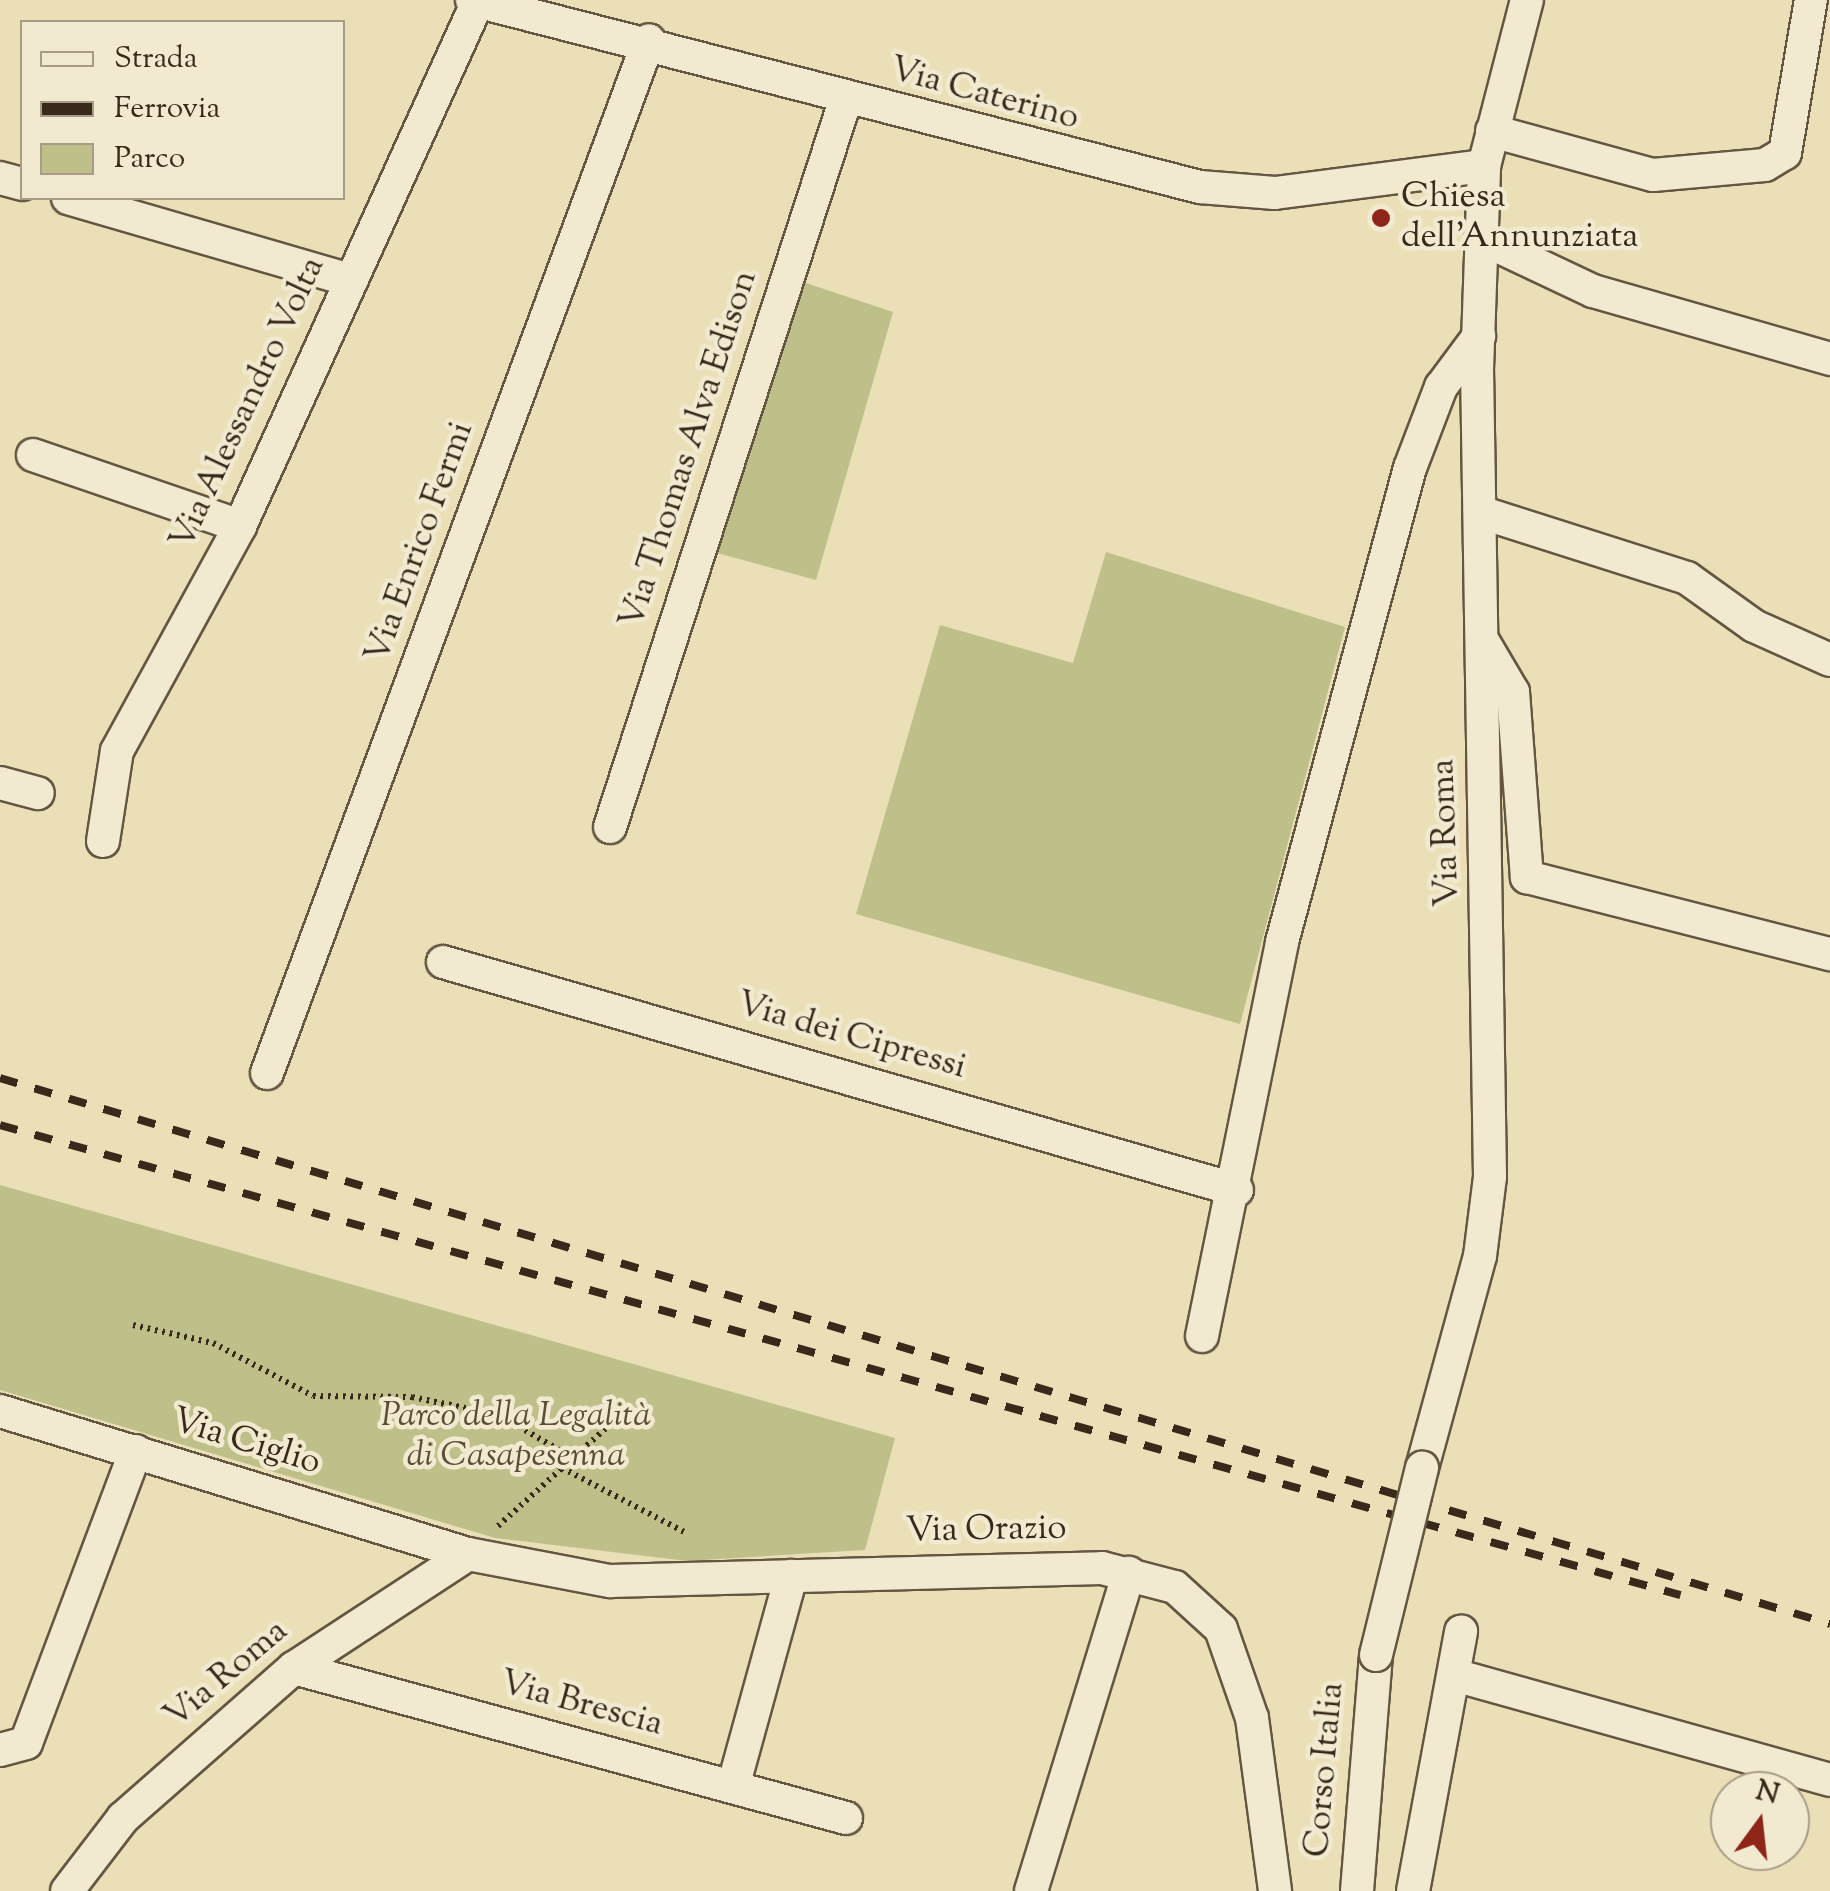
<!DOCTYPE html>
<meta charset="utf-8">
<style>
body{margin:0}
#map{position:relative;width:1830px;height:1891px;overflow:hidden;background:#eadfb7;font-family:"Sorts Mill Goudy",serif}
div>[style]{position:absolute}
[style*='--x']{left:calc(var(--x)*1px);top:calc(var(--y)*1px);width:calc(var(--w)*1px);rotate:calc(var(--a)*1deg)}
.green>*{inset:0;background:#bfc089}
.path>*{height:6px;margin-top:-3px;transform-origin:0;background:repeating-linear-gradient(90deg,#38291a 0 2.5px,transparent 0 7.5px)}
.roads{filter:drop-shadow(2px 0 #645641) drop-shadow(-2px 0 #645641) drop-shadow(0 2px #645641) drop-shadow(0 -2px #645641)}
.street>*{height:32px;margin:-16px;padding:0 16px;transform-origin:16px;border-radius:16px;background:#f1ead0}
.rail>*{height:8px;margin-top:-4px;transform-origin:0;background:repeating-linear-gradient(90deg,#38291a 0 18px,transparent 0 36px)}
.bridges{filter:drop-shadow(2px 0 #645641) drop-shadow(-2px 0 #645641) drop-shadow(0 2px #645641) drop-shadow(0 -2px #645641)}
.street-bridge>*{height:32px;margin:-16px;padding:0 16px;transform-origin:16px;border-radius:16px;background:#f1ead0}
.dots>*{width:28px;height:28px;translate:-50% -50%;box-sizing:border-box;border:5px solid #f1ead0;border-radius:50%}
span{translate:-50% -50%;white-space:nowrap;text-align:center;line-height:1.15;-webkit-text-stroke:9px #f1ead0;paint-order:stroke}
.street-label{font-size:35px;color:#38291a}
.poi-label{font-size:35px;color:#38291a}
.left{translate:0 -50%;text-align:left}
.park-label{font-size:35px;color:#5a4f36;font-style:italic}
.legend{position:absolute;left:20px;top:20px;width:325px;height:180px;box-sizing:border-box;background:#f1ead0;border:2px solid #a79d87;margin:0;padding:12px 18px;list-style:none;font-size:30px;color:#38291a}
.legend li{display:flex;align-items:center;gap:20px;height:50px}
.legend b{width:50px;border:2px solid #a79d87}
.north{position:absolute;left:1710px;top:1771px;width:100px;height:100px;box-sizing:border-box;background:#f1ead0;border:2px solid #a79d87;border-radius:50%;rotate:15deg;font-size:28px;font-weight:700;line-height:40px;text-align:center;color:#38291a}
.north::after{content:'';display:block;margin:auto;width:35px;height:45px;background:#8f2418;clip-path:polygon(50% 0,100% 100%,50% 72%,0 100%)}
</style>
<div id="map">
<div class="green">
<div style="clip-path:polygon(803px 282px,893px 312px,816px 580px,717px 553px)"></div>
<div style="clip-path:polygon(1106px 552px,1345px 627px,1240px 1024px,856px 914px,940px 625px,1073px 663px)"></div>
<div style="clip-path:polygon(0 1185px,895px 1438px,865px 1550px,687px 1561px,495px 1538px,0 1390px)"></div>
</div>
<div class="path">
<div style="--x:133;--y:1325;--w:82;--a:12.7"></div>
<div style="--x:213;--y:1343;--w:113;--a:27.9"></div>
<div style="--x:313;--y:1396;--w:99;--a:0.6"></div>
<div style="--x:412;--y:1397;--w:89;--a:11.7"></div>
<div style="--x:499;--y:1415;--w:86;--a:30.2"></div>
<div style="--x:562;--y:1468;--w:142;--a:27.6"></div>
<div style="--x:498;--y:1526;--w:173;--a:-42.2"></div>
</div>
<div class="roads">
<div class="street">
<div style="--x:472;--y:0;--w:752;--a:14.41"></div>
<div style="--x:1200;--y:187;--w:75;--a:4.6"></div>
<div style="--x:1275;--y:193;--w:211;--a:-7.4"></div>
<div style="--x:1492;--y:131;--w:167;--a:15.3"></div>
<div style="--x:1653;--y:175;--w:112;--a:-5.1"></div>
<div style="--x:1765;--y:165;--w:23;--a:-31"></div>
<div style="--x:1785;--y:153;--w:155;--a:-80.4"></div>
<div style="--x:0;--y:178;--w:23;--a:15"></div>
<div style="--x:68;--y:198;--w:295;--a:16.2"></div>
<div style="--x:1485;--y:240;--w:119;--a:25.3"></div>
<div style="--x:1593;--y:291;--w:247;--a:16"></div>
<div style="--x:33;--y:455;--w:219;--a:18.9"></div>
<div style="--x:1480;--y:512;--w:217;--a:17.7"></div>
<div style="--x:1687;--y:578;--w:82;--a:35.6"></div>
<div style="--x:1754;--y:626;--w:83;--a:24.1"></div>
<div style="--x:1484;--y:643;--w:57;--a:59.4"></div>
<div style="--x:1513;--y:692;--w:186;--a:85.7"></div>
<div style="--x:1527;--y:877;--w:313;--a:14.3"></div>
<div style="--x:0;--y:783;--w:39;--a:15"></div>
<div style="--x:610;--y:827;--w:766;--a:-72.06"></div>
<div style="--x:103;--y:841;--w:91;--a:-81.2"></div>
<div style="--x:117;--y:751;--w:256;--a:-61.3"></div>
<div style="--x:240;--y:526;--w:576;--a:-65.61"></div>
<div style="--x:443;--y:962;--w:826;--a:16.02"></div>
<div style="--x:267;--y:1073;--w:1101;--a:-69.71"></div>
<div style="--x:1202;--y:1336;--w:402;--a:-78.5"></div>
<div style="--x:1282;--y:942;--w:491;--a:-74.9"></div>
<div style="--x:1410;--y:468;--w:87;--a:-69.1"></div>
<div style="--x:1441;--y:387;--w:64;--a:-53.3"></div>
<div style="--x:0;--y:1411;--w:489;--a:17"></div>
<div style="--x:468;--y:1554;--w:145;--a:10.8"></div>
<div style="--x:610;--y:1581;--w:492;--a:-1.5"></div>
<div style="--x:1102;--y:1568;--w:75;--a:14.6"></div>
<div style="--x:1175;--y:1587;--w:62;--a:42.4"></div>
<div style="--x:1221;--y:1629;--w:94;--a:70.8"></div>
<div style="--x:1252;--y:1718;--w:175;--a:82.4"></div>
<div style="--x:1422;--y:1468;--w:220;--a:-74.7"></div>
<div style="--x:1480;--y:1256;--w:80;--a:-82.8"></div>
<div style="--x:1490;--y:1177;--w:807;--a:-90.92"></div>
<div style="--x:1477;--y:370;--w:204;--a:-88"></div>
<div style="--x:1484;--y:166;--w:171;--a:-75.5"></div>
<div style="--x:294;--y:1668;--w:572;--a:15.2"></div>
<div style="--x:1454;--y:1675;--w:390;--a:15.6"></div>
<div style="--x:0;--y:1750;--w:27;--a:-15"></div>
<div style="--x:26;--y:1743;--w:312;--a:-69.4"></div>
<div style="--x:733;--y:1787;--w:219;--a:-74.6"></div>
<div style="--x:67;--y:1891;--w:92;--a:-52.5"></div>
<div style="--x:123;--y:1818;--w:227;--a:-41.3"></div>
<div style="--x:294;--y:1668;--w:208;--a:-33.2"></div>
<div style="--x:1031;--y:1891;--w:333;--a:-72.9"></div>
<div style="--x:1357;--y:1891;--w:237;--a:-85.4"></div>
<div style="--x:1413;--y:1891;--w:264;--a:-79.5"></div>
</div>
</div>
<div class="rail">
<div style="--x:0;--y:1078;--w:1910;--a:16.61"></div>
<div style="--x:0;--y:1125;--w:1745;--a:15.63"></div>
</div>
<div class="bridges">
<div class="street-bridge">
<div style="--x:1376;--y:1655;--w:193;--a:-76.2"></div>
</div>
</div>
<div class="dots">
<div style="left:1381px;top:218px;background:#8f2418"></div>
</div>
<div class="street-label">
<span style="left:984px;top:95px;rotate:15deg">Via Caterino</span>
<span style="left:249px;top:404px;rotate:-65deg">Via Alessandro Volta</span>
<span style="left:690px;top:450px;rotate:-72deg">Via Thomas Alva Edison</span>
<span style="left:421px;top:543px;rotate:-70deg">Via Enrico Fermi</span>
<span style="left:1447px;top:833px;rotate:-92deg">Via Roma</span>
<span style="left:851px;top:1037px;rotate:16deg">Via dei Cipressi</span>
<span style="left:246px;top:1443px;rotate:17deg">Via Ciglio</span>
<span style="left:986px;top:1531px;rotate:-1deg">Via Orazio</span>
<span style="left:227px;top:1675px;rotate:-40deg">Via Roma</span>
<span style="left:581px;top:1705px;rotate:15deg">Via Brescia</span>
<span style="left:1326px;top:1770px;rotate:-85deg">Corso Italia</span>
</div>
<div class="poi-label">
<span class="left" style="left:1401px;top:218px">Chiesa<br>dell'Annunziata</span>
</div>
<div class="park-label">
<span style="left:516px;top:1437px">Parco della Legalità<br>di Casapesenna</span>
</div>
<ul class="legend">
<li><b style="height:12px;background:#f1ead0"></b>Strada</li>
<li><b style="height:12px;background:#38291a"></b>Ferrovia</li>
<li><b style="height:28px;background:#bfc089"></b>Parco</li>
</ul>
<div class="north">N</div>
</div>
